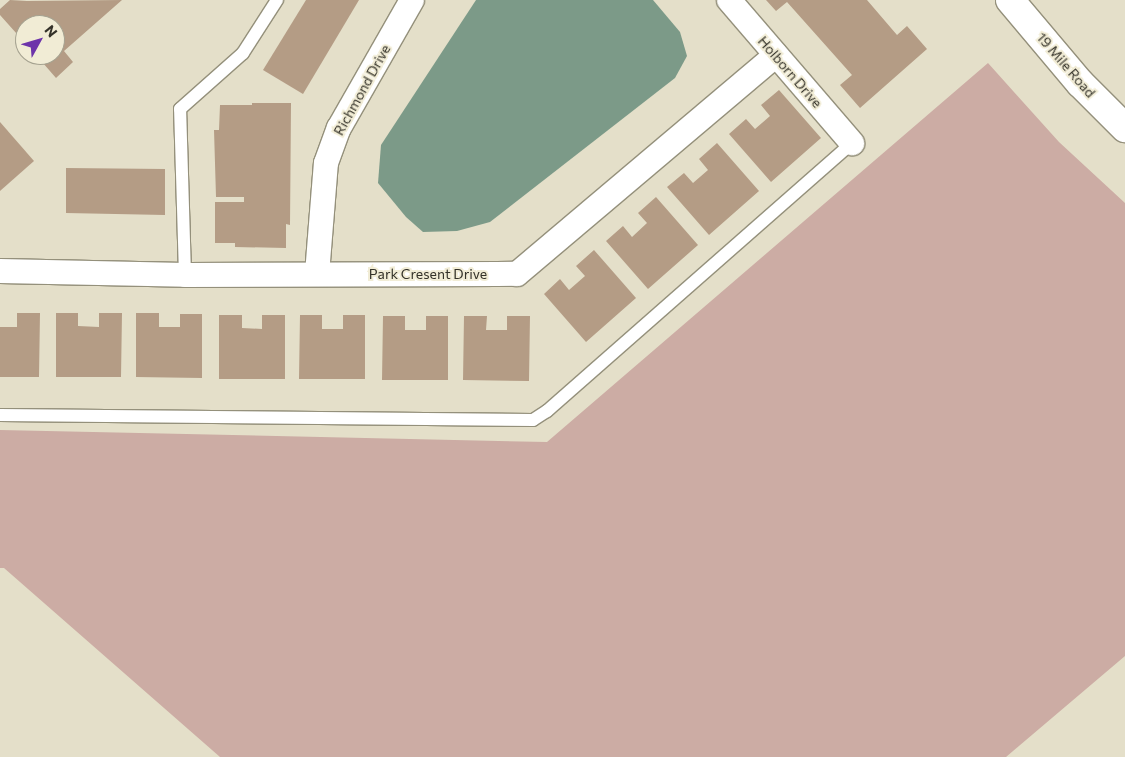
<!DOCTYPE html>
<style>
body{margin:0}
#map{position:relative;width:1125px;height:757px;overflow:hidden;background:#e4dfc9;font-family:Commissioner,sans-serif}
div>[style]{position:absolute}
[style*='--x']{left:calc(var(--x)*1px);top:calc(var(--y)*1px);width:calc(var(--w)*1px);rotate:calc(var(--a)*1deg)}
.green>*{inset:0;background:#ccaca4}
.water>*{inset:0;background:#7c9a88}
.building>*{inset:0;background:#b49c85}
.roads{filter:drop-shadow(1px 0 #94907b) drop-shadow(-1px 0 #94907b) drop-shadow(0 1px #94907b) drop-shadow(0 -1px #94907b)}
.service>*{height:12px;margin:-6px;padding:0 6px;transform-origin:6px;border-radius:6px;background:#fff}
.minor>*{height:24px;margin:-12px;padding:0 12px;transform-origin:12px;border-radius:12px;background:#fff}
.tertiary>*{height:28px;margin:-14px;padding:0 14px;transform-origin:14px;border-radius:14px;background:#fff}
span{translate:-50% -50%;white-space:nowrap;text-align:center;line-height:1.15;-webkit-text-stroke:4px #f1ecd5;paint-order:stroke}
.street-label{font-size:14px;color:#343229}
.north{position:absolute;left:15px;top:15px;width:50px;height:50px;box-sizing:border-box;background:#f1ecd5;border:1px solid #a5a290;border-radius:50%;rotate:51deg;font-size:14px;font-weight:700;line-height:20px;text-align:center;color:#343229}
.north::after{content:'';display:block;margin:auto;width:18px;height:22px;background:#6d34aa;clip-path:polygon(50% 0,100% 100%,50% 72%,0 100%)}
</style>
<div id="map">
<div class="green">
<div style="clip-path:polygon(988px 63px,1059px 142px,1125px 203px,1125px 656px,1006px 757px,220px 757px,4px 568px,0 568px,0 430px,547px 442px)"></div>
</div>
<div class="water">
<div style="clip-path:polygon(476px 0,653px 0,680px 32px,687px 56px,675px 78px,490px 222px,457px 231px,423px 232px,406px 217px,378px 183px,381px 145px)"></div>
</div>
<div class="building">
<div style="clip-path:polygon(10px 0,27px 1px,122px 0,64px 51px,73px 62px,56px 78px,36px 55px,55px 55px,55px 25px,25px 25px,25px 43px,0 15px,0 9px)"></div>
<div style="clip-path:polygon(306px 0,359px 0,303px 94px,263px 70px)"></div>
<div style="clip-path:polygon(766px 0,867px 0,897px 35px,907px 26px,927px 49px,860px 108px,840px 85px,852px 75px,787px 2px,776px 11px)"></div>
<div style="clip-path:polygon(779px 90px,821px 138px,771px 182px,729px 134px,746px 119px,755px 129px,770px 116px,761px 105px)"></div>
<div style="clip-path:polygon(252px 103px,291px 103px,290px 225px,286px 224px,286px 248px,235px 247px,235px 243px,215px 243px,215px 202px,244px 202px,244px 197px,216px 197px,214px 130px,219px 130px,220px 105px,252px 105px)"></div>
<div style="clip-path:polygon(0 122px,34px 161px,0 191px)"></div>
<div style="clip-path:polygon(717px 143px,759px 191px,709px 235px,667px 187px,684px 173px,693px 183px,708px 170px,699px 159px)"></div>
<div style="clip-path:polygon(66px 168px,165px 169px,165px 215px,66px 213px)"></div>
<div style="clip-path:polygon(656px 197px,698px 245px,648px 289px,606px 241px,623px 226px,632px 237px,647px 223px,638px 213px)"></div>
<div style="clip-path:polygon(594px 250px,636px 298px,586px 342px,544px 294px,560px 279px,569px 290px,585px 276px,576px 266px)"></div>
<div style="clip-path:polygon(17px 313px,40px 313px,39px 377px,0 377px,0 327px,17px 327px)"></div>
<div style="clip-path:polygon(56px 313px,78px 313px,78px 326px,99px 327px,99px 313px,122px 313px,121px 377px,56px 377px)"></div>
<div style="clip-path:polygon(136px 313px,159px 313px,159px 327px,180px 327px,180px 314px,202px 314px,202px 378px,136px 377px)"></div>
<div style="clip-path:polygon(219px 315px,242px 315px,242px 328px,262px 329px,262px 315px,285px 315px,285px 379px,219px 379px)"></div>
<div style="clip-path:polygon(300px 315px,322px 315px,322px 329px,343px 329px,343px 315px,365px 315px,365px 379px,299px 379px)"></div>
<div style="clip-path:polygon(383px 316px,405px 316px,405px 330px,426px 330px,426px 316px,448px 316px,448px 380px,382px 380px)"></div>
<div style="clip-path:polygon(464px 316px,487px 316px,486px 330px,507px 330px,507px 316px,530px 316px,529px 381px,463px 380px)"></div>
</div>
<div class="roads">
<div class="service">
<div style="--x:185;--y:275;--w:166;--a:-91.7"></div>
<div style="--x:180;--y:109;--w:84;--a:-41.6"></div>
<div style="--x:243;--y:53;--w:63;--a:-57.3"></div>
<div style="--x:0;--y:415;--w:533;--a:0.54"></div>
<div style="--x:533;--y:420;--w:17;--a:-33"></div>
<div style="--x:547;--y:411;--w:406;--a:-41.3"></div>
</div>
<div class="minor">
<div style="--x:729;--y:0;--w:189;--a:49.3"></div>
<div style="--x:0;--y:271;--w:185;--a:1.2"></div>
<div style="--x:185;--y:275;--w:332;--a:-0.2"></div>
<div style="--x:517;--y:274;--w:339;--a:-40.2"></div>
<div style="--x:317;--y:274;--w:111;--a:-85.4"></div>
<div style="--x:326;--y:163;--w:37;--a:-70"></div>
<div style="--x:339;--y:128;--w:147;--a:-60.3"></div>
</div>
<div class="tertiary">
<div style="--x:1010;--y:0;--w:109;--a:49.9"></div>
<div style="--x:1080;--y:83;--w:64;--a:45"></div>
</div>
</div>
<div class="street-label">
<span style="left:1066px;top:65px;rotate:49deg">19 Mile Road</span>
<span style="left:790px;top:72px;rotate:49deg">Holborn Drive</span>
<span style="left:362px;top:90px;rotate:-61deg">Richmond Drive</span>
<span style="left:428px;top:274px">Park Cresent Drive</span>
</div>
<div class="north">N</div>
</div>
